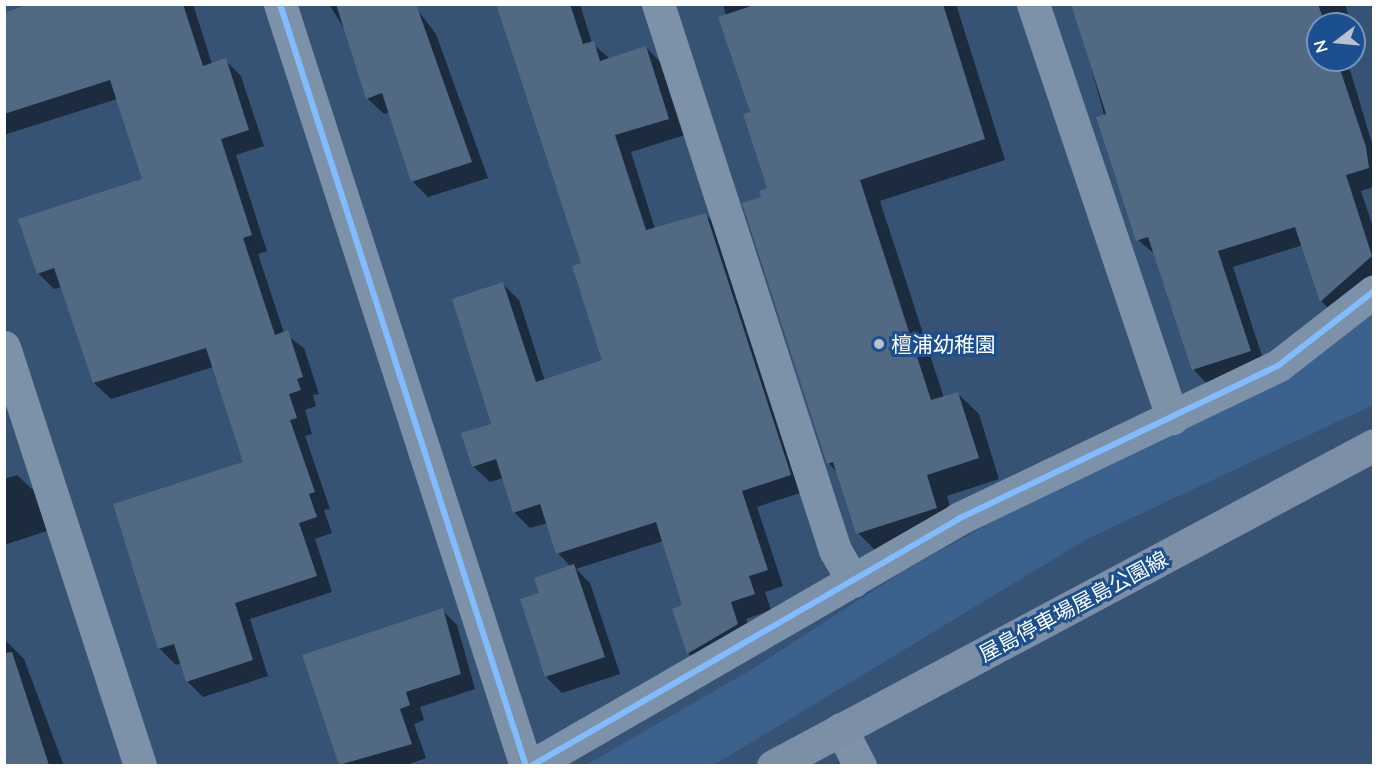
<!DOCTYPE html>
<meta charset="utf-8">
<style>
body{margin:0}
#map{position:relative;width:1378px;height:770px;overflow:hidden;background:#365274;font-family:Lato,"Noto Sans JP",sans-serif}
div>[style]{position:absolute}
[style*='--x']{left:calc(var(--x)*1px);top:calc(var(--y)*1px);width:calc(var(--w)*1px);rotate:calc(var(--a)*1deg)}
.water>*{inset:0;background:#3b618d}
.shadow>*{inset:0;background:#0007}
.building>*{inset:0;background:#526984}
.minor>*{height:33px;margin:-16.5px;padding:0 16.5px;transform-origin:16.5px;border-radius:16.5px;background:#7d92a8}
.major>*{height:33px;margin:-16.5px;padding:0 16.5px;transform-origin:16.5px;border-radius:16.5px;background:#7d8ea7}
.cycleway>*{height:6px;margin:-3px;padding:0 3px;transform-origin:3px;border-radius:3px;background:#80bcff}
.dots>*{width:16px;height:16px;translate:-50% -50%;box-sizing:border-box;border:3px solid #1b4f8f;border-radius:50%}
span{translate:-50% -50%;white-space:nowrap;text-align:center;line-height:1.15;-webkit-text-stroke:6px #1b4f8f;paint-order:stroke}
.poi-label{font-size:21px;color:#fff}
.left{translate:0 -50%;text-align:left}
.street-label{font-size:21px;color:#fff}
.frame{position:absolute;inset:0;border:6px solid #fff;pointer-events:none}
.north{position:absolute;left:1306px;top:12px;width:60px;height:60px;box-sizing:border-box;background:#1b4f8f;border:2px solid #7695bc;border-radius:50%;rotate:254deg;font-size:16px;font-weight:700;line-height:24px;text-align:center;color:#fff}
.north::after{content:'';display:block;margin:auto;width:21px;height:27px;background:#b9c2ce;clip-path:polygon(50% 0,100% 100%,50% 72%,0 100%)}
</style>
<div id="map">
<div class="water">
<div style="clip-path:polygon(1373px 310px,1373px 405px,1087px 539px,714px 765px,584px 766px,749px 671px,902px 572px)"></div>
</div>
<div class="shadow">
<div style="clip-path:polygon(34px 4px,193px 4px,212px 64px,225px 60px,241px 76px,264px 146px,236px 155px,267px 251px,258px 254px,284px 333px,304px 348px,319px 394px,313px 395px,316px 406px,305px 410px,312px 434px,305px 436px,330px 509px,324px 510px,332px 533px,315px 539px,332px 592px,250px 619px,268px 676px,203px 697px,187px 681px,181px 663px,176px 665px,159px 648px,245px 463px,213px 367px,111px 399px,94px 383px,62px 287px,54px 289px,38px 273px,144px 179px,117px 99px,4px 135px,4px 14px)"></div>
<div style="clip-path:polygon(329px 4px,413px 4px,436px 34px,488px 178px,428px 197px,412px 181px,390px 112px,384px 114px,367px 98px,346px 32px)"></div>
<div style="clip-path:polygon(501px 4px,580px 4px,592px 43px,610px 59px,646px 47px,662px 64px,685px 135px,631px 152px,655px 229px,706px 215px,722px 231px,806px 491px,757px 507px,783px 586px,765px 592px,771px 610px,746px 619px,754px 641px,704px 669px,688px 653px,674px 609px,684px 606px,663px 541px,576px 569px,590px 583px,620px 674px,562px 693px,546px 677px,540px 594px,571px 567px,558px 553px,548px 523px,530px 528px,514px 512px,503px 478px,490px 482px,473px 466px,493px 425px,503px 284px,519px 300px,545px 381px,604px 361px,583px 264px)"></div>
<div style="clip-path:polygon(723px 4px,956px 4px,1005px 160px,880px 201px,944px 398px,957px 393px,979px 414px,999px 479px,947px 496px,957px 529px,879px 554px,858px 533px,838px 473px,828px 463px,763px 198px,769px 189px)"></div>
<div style="clip-path:polygon(1074px 4px,1345px 4px,1351px 24px,1318px 24px,1318px 60px,1347px 60px,1374px 150px,1374px 187px,1361px 191px,1374px 230px,1374px 285px,1337px 317px,1321px 301px,1303px 245px,1233px 267px,1266px 368px,1209px 386px,1193px 369px,1156px 255px,1138px 240px)"></div>
<div style="clip-path:polygon(1354px 33px,1361px 52px,1354px 55px)"></div>
<div style="clip-path:polygon(17px 475px,34px 491px,47px 531px,4px 545px,4px 479px)"></div>
<div style="clip-path:polygon(442px 610px,457px 625px,475px 689px,420px 707px,424px 720px,414px 724px,426px 758px,404px 766px,340px 766px,304px 656px)"></div>
<div style="clip-path:polygon(4px 639px,24px 659px,64px 766px,4px 766px)"></div>
</div>
<div class="building">
<div style="clip-path:polygon(29px 4px,183px 4px,203px 66px,226px 58px,249px 130px,221px 139px,252px 235px,243px 238px,275px 335px,288px 330px,303px 377px,297px 379px,301px 390px,289px 394px,297px 418px,290px 420px,315px 492px,309px 494px,317px 517px,299px 523px,317px 576px,235px 603px,253px 660px,186px 682px,174px 644px,158px 649px,113px 504px,243px 462px,206px 348px,93px 383px,54px 268px,37px 274px,18px 219px,142px 179px,110px 80px,4px 114px,4px 13px)"></div>
<div style="clip-path:polygon(336px 4px,416px 4px,472px 162px,411px 182px,382px 93px,366px 99px)"></div>
<div style="clip-path:polygon(496px 4px,570px 4px,583px 44px,594px 41px,600px 61px,646px 46px,669px 119px,615px 135px,646px 230px,706px 213px,791px 475px,742px 491px,768px 570px,749px 576px,755px 594px,731px 602px,738px 624px,687px 654px,672px 609px,682px 605px,656px 522px,556px 554px,540px 504px,513px 513px,496px 459px,472px 467px,461px 433px,491px 424px,452px 299px,503px 282px,536px 382px,602px 360px,572px 266px,581px 263px)"></div>
<div style="clip-path:polygon(757px 4px,943px 4px,985px 139px,860px 180px,931px 400px,958px 392px,979px 458px,927px 475px,937px 508px,856px 534px,833px 462px,827px 464px,742px 203px,761px 197px,759px 191px,767px 188px,743px 114px,750px 112px,718px 17px)"></div>
<div style="clip-path:polygon(1071px 4px,1318px 4px,1325px 24px,1318px 24px,1318px 60px,1337px 60px,1366px 147px,1369px 168px,1346px 175px,1372px 256px,1320px 302px,1295px 227px,1218px 251px,1251px 351px,1192px 370px,1148px 237px,1136px 241px,1096px 117px,1106px 114px)"></div>
<div style="clip-path:polygon(574px 564px,605px 657px,545px 677px,520px 599px,539px 593px,534px 578px)"></div>
<div style="clip-path:polygon(443px 608px,461px 674px,406px 692px,410px 705px,400px 709px,412px 744px,339px 765px,302px 655px)"></div>
<div style="clip-path:polygon(12px 652px,49px 765px,4px 765px,4px 653px)"></div>
</div>
<div class="minor">
<div style="--x:280;--y:4;--w:801;--a:72.11"></div>
<div style="--x:658;--y:4;--w:574;--a:72.04"></div>
<div style="--x:835;--y:550;--w:36;--a:60"></div>
<div style="--x:1033;--y:4;--w:437;--a:71.4"></div>
<div style="--x:4;--y:347;--w:441;--a:72"></div>
<div style="--x:841;--y:729;--w:42;--a:62.8"></div>
<div style="--x:531;--y:766;--w:493;--a:-30"></div>
<div style="--x:958;--y:519;--w:356;--a:-25.6"></div>
<div style="--x:1279;--y:365;--w:120;--a:-37.9"></div>
</div>
<div class="major">
<div style="--x:773;--y:766;--w:681;--a:-28.11"></div>
</div>
<div class="cycleway">
<div style="--x:280;--y:4;--w:801;--a:72.11"></div>
<div style="--x:531;--y:766;--w:493;--a:-30"></div>
<div style="--x:958;--y:519;--w:356;--a:-25.6"></div>
<div style="--x:1279;--y:365;--w:120;--a:-37.9"></div>
</div>
<div class="dots">
<div style="left:879px;top:344px;background:#b9c2ce"></div>
</div>
<div class="poi-label">
<span class="left" style="left:891px;top:344px">檀浦幼稚園</span>
</div>
<div class="street-label">
<span style="left:1073px;top:606px;rotate:-28deg">屋島停車場屋島公園線</span>
</div>
<div class="frame"></div>
<div class="north">N</div>
</div>
